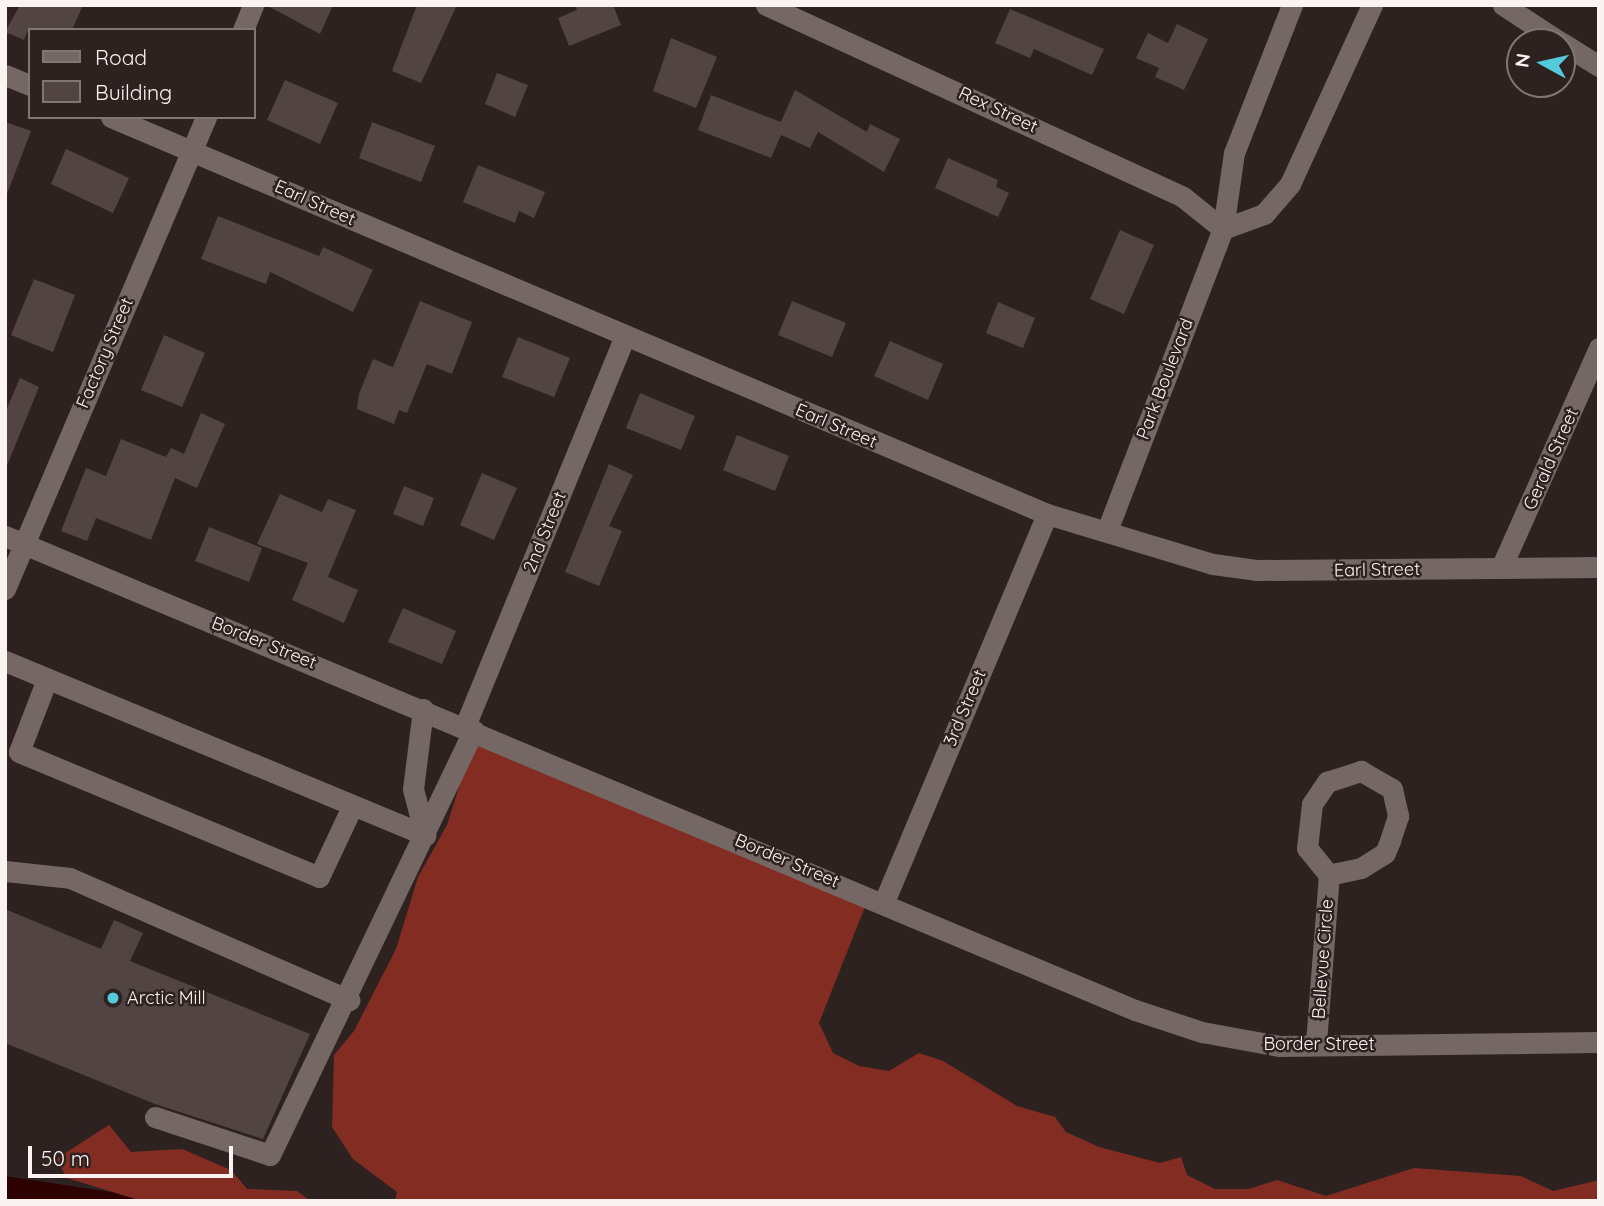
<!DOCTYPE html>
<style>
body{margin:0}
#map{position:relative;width:1604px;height:1206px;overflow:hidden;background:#2e2220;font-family:Quicksand,sans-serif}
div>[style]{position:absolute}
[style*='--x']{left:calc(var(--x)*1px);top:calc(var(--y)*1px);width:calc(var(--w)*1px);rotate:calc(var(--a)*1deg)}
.forest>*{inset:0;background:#832c22}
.water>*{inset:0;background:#2c0100}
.building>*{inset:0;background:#514442}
.minor>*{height:21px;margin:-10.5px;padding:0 10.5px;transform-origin:10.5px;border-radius:10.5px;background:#756764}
.dots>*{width:19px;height:19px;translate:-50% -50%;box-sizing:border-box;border:4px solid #2e2220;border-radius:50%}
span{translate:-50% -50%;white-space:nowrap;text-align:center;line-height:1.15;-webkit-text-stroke:5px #2e2220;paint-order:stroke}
.street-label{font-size:18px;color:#fbf3f1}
.poi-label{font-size:18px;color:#fbf3f1}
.left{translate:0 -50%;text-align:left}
.frame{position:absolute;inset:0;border:7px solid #fbf3f1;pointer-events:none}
.legend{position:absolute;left:28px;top:28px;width:228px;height:91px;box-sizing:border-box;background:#2e2220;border:2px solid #807674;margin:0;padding:9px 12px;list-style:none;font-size:21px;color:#fbf3f1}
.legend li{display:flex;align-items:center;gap:14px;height:35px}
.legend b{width:35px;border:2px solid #807674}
.north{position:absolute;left:1506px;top:28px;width:70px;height:70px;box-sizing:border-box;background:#2e2220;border:2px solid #807674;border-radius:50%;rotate:278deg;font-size:19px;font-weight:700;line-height:28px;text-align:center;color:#fbf3f1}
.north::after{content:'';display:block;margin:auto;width:24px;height:32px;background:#54cadd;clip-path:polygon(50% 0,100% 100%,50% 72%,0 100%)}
.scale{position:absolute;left:28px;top:1146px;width:205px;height:32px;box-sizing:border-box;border:4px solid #fbf3f1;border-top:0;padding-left:9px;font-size:21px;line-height:24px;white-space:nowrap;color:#fbf3f1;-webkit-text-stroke:5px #2e2220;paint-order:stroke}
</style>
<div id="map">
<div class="forest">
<div style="clip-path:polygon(475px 737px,868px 899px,819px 1023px,833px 1053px,859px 1066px,889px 1071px,919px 1053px,943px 1061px,1017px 1106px,1055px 1117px,1066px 1132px,1099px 1147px,1160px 1163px,1181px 1157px,1187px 1175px,1215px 1189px,1249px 1189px,1277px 1180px,1326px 1196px,1414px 1168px,1521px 1176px,1553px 1191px,1599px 1180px,1599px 1201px,395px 1201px,397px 1192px,353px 1159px,332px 1127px,334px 1055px,354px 1031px,396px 949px,418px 877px,447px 825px)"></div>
<div style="clip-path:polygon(109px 1125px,131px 1152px,182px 1149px,231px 1170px,247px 1189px,297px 1191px,311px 1201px,142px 1201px,67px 1178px,56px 1159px)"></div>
</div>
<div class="water">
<div style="clip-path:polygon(5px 1176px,111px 1192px,142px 1201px,5px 1201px)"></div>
</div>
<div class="building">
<div style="clip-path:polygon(20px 5px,83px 5px,72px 30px,28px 30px,24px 40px,5px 32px)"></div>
<div style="clip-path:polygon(266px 5px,333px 5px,320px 34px)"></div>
<div style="clip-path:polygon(417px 5px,457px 5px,421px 83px,392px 71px)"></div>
<div style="clip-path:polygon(575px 5px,613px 5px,621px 25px,569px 46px,558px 18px,577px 10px)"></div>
<div style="clip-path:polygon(1010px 9px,1104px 49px,1092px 75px,1034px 49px,1030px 58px,995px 43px)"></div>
<div style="clip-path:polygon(1177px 24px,1208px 39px,1184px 90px,1155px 77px,1159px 68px,1136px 58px,1148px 33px,1168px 43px)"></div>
<div style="clip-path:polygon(671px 38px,717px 57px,696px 108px,653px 91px)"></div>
<div style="clip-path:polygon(497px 73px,528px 85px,515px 117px,485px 104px)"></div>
<div style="clip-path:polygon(285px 80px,338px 103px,320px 144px,267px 120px)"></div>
<div style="clip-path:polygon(795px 90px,867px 132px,870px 124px,900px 139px,884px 172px,818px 132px,810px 148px,781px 135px,771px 158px,698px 130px,711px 95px,781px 122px)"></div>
<div style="clip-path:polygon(5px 122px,31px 131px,7px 194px,5px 193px)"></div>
<div style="clip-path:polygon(372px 122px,435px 146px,421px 182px,359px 158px)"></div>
<div style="clip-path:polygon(66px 149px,129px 178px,113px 213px,51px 184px)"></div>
<div style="clip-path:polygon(948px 158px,998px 180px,996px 187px,1009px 193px,998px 217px,935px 188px)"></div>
<div style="clip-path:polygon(478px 165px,545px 192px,534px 218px,519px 211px,515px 223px,463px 202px)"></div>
<div style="clip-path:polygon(218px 216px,319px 256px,323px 247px,373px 270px,353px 312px,270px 272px,266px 284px,201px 259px)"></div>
<div style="clip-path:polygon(1120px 230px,1154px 245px,1124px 314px,1090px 299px)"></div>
<div style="clip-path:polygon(34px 279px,75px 295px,53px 352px,11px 335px)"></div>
<div style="clip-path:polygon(420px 301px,472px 322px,452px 374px,427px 364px,407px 413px,399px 410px,394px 424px,357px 409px,359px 394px,373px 359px,393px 367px)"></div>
<div style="clip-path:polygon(792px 301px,846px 323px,832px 357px,778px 335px)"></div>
<div style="clip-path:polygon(998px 302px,1035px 318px,1023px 348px,986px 333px)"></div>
<div style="clip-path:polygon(164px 335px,205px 353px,182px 407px,141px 390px)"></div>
<div style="clip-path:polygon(518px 337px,570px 358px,554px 397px,502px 377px)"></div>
<div style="clip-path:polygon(890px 341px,943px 364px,928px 400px,874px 376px)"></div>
<div style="clip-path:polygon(20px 378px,39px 387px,6px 468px,5px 413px)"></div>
<div style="clip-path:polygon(640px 393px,695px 416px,681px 450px,626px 428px)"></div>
<div style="clip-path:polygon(201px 413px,225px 424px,197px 488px,175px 478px,151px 540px,96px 518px,87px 541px,61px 531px,86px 468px,106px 476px,121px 439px,166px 457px,171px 448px,184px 454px)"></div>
<div style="clip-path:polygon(737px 435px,789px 456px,775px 491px,723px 470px)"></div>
<div style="clip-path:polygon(609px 464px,633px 475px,609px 526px,622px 531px,599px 586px,565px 572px)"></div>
<div style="clip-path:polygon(482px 473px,517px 488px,494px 540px,460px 525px)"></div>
<div style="clip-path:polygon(404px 486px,434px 498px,423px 526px,393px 514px)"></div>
<div style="clip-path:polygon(280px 494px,322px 512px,328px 499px,356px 510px,328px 577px,358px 590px,344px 623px,292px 600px,308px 563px,257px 544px)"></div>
<div style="clip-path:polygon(209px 527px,262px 548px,249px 582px,195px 561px)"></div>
<div style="clip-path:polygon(403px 608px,456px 631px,442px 664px,388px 642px)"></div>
<div style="clip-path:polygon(5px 909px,101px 949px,114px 920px,143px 933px,130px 961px,310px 1034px,263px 1139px,155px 1104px,5px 1043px)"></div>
</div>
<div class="minor">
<div style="--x:766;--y:5;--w:459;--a:24.7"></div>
<div style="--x:1183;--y:197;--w:51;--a:38.7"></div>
<div style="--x:1503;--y:5;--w:68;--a:33"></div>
<div style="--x:243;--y:30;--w:27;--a:-68"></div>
<div style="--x:1562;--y:43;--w:44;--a:31.9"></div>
<div style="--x:5;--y:75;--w:27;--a:22"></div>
<div style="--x:111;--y:117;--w:1017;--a:22.98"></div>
<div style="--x:1047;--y:514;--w:173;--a:16.8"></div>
<div style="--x:1213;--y:564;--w:43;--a:7.9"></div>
<div style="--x:1256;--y:570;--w:343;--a:-0.5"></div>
<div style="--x:1223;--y:229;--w:44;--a:-20.1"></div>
<div style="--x:1264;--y:214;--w:40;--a:-49"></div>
<div style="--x:1290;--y:184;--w:197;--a:-65.4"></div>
<div style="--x:1108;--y:528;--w:320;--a:-69"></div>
<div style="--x:1223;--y:229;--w:77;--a:-81.8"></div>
<div style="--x:1234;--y:153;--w:159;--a:-68.6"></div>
<div style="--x:5;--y:536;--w:1225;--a:22.76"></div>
<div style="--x:1135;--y:1010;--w:71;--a:18.2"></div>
<div style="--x:1202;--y:1032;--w:78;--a:10.3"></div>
<div style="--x:1279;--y:1046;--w:320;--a:-0.7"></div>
<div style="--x:1501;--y:568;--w:241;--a:-66"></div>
<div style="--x:5;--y:589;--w:513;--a:-66.93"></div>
<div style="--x:5;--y:661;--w:455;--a:22.5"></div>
<div style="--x:47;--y:679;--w:78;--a:111"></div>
<div style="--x:19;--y:752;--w:325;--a:22.6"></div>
<div style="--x:319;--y:877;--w:77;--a:-64.8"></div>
<div style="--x:423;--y:709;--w:81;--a:97.1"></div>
<div style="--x:413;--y:789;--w:48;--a:75.4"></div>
<div style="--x:465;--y:726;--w:419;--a:-67.7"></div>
<div style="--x:1361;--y:771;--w:36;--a:30"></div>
<div style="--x:1392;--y:789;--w:28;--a:77"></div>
<div style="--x:1398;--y:816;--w:26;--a:108"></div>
<div style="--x:1390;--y:841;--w:13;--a:113"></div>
<div style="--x:1385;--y:853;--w:28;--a:148"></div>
<div style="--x:1361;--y:868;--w:33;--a:168"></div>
<div style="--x:1329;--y:875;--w:35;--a:-129"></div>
<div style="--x:1307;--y:848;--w:44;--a:-83.5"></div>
<div style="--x:1312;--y:804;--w:27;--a:-56"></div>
<div style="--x:1327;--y:782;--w:36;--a:-18"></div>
<div style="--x:5;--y:871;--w:65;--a:6.1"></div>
<div style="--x:70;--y:878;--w:305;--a:23.6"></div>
<div style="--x:884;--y:902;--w:421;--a:-67.2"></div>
<div style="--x:1316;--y:1043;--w:169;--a:-85.6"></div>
<div style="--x:155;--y:1117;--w:121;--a:18.3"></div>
<div style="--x:270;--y:1155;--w:471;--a:-64.4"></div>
</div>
<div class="dots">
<div style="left:113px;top:998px;background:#54cadd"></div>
</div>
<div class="street-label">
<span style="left:998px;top:110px;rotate:25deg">Rex Street</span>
<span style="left:315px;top:203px;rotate:24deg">Earl Street</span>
<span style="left:105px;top:353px;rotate:-67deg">Factory Street</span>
<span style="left:1165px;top:379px;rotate:-69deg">Park Boulevard</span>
<span style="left:836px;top:426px;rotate:23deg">Earl Street</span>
<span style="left:1551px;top:459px;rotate:-66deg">Gerald Street</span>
<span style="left:545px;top:532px;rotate:-68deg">2nd Street</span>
<span style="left:1377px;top:570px;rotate:-1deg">Earl Street</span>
<span style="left:264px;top:643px;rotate:22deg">Border Street</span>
<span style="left:965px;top:708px;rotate:-67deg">3rd Street</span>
<span style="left:787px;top:861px;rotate:23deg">Border Street</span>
<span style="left:1323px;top:959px;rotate:-86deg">Bellevue Circle</span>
<span style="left:1319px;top:1044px">Border Street</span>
</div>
<div class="poi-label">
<span class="left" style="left:127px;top:998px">Arctic Mill</span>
</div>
<div class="frame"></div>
<ul class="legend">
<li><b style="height:9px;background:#756764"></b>Road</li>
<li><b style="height:19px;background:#514442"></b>Building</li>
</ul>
<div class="north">N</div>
<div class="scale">50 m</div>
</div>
